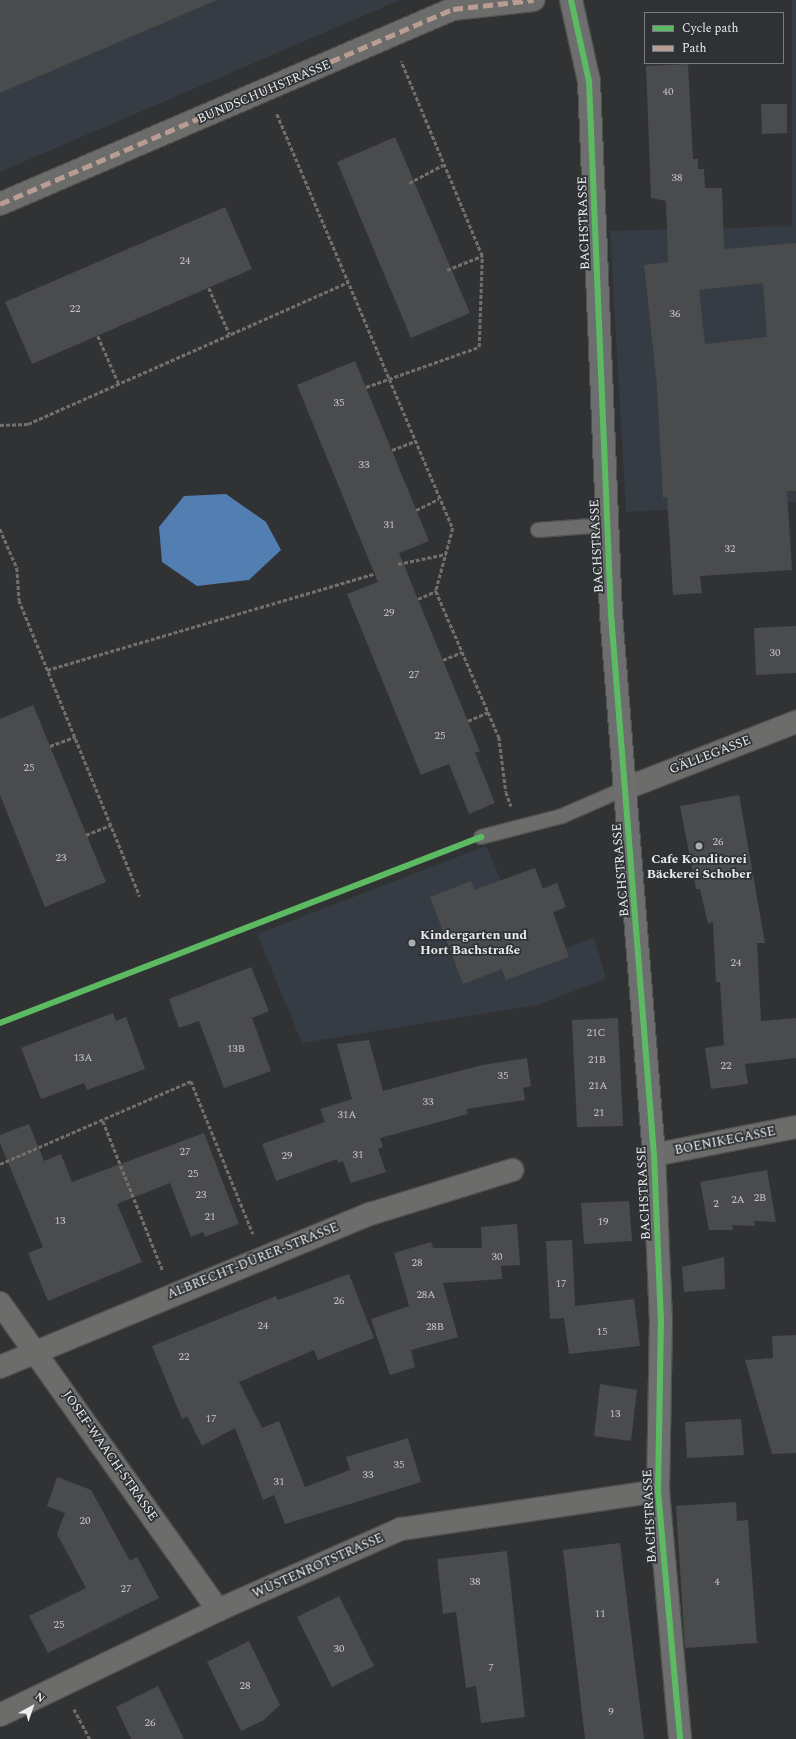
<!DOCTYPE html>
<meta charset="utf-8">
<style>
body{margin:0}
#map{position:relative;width:796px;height:1739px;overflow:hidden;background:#303234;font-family:Spectral,serif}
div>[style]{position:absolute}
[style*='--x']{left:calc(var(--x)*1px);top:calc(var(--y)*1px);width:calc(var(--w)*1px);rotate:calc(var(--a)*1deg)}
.built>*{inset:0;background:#363c44}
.water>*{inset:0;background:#537eb1}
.building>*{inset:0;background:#4a4b4d}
.path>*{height:2.5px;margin-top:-1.25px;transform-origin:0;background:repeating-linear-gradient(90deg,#707070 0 4px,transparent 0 6px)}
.roads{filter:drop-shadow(1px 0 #4f5051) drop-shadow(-1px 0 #4f5051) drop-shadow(0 1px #4f5051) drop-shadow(0 -1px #4f5051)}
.lane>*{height:14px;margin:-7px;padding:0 7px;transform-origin:7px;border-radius:7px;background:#6c6c6b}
.street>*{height:22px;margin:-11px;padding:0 11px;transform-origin:11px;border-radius:11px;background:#6c6c6b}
.secondary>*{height:22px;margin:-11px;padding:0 11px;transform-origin:11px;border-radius:11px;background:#6e6e6e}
.quiet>*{height:5px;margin-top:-2.5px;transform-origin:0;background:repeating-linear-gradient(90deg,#b99d93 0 10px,transparent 0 15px)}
.cycleway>*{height:6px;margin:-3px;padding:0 3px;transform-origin:3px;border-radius:3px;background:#5cba63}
.dots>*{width:11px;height:11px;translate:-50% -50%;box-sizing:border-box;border:2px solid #2f3235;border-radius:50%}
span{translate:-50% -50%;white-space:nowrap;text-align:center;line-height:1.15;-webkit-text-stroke:3.5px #2f3235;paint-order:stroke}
.number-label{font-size:11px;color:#c3c4c7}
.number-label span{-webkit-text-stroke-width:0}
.street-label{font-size:13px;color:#ebedf0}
.poi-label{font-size:13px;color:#ebedf0;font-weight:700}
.left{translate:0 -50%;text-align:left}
.legend{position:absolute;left:644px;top:12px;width:140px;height:52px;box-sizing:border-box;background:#2f3235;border:1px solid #7a7d80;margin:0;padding:5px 7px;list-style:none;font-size:12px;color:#ebedf0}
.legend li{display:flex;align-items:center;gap:8px;height:20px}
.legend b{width:20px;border:1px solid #7a7d80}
.north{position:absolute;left:12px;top:1687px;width:40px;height:40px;-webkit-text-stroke:3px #2f3235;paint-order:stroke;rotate:40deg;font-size:11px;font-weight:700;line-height:16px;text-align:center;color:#ebedf0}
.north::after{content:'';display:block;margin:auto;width:14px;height:18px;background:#ebedf0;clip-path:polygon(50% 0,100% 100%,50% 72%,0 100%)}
</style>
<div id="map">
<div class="built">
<div style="clip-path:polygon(0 0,400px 0,0 172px)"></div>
<div style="clip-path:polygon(792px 0,796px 0,796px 502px,626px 512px,610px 231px,792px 226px)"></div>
<div style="clip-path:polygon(486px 846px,501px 880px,535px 868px,543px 888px,557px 883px,566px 907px,553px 912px,566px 948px,594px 937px,606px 979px,537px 1005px,302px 1043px,257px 934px)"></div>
</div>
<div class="water">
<div style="clip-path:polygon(226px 494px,266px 522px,281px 550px,249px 580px,197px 586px,162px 562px,159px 527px,184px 496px)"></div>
</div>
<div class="building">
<div style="clip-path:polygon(0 0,217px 0,0 93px)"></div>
<div style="clip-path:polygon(evenodd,688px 64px,693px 159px,698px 159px,698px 169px,704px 169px,705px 188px,722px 188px,724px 249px,796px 243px,796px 491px,787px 491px,792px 570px,700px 576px,702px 593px,673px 595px,667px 497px,663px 498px,657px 386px,644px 265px,668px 262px,666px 201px,651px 198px,646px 66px,688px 64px,763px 283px,767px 337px,705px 344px,699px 290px,763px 283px)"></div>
<div style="clip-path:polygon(761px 104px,787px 104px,787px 133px,762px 134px)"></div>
<div style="clip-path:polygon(395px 137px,470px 313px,411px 338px,337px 162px)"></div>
<div style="clip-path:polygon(225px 207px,252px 269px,32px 364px,5px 302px)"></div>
<div style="clip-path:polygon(355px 361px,429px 541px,399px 553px,480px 751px,475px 753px,495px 803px,469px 814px,449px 764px,421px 775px,347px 594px,378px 582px,297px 385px)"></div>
<div style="clip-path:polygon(796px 626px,796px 673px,756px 675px,754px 628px)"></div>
<div style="clip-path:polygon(33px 705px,106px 882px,45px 907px,0 795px,0 719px)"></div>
<div style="clip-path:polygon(739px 795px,765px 943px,757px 943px,761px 1021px,796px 1018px,796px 1058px,745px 1064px,748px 1084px,711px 1089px,705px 1048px,724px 1045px,720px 982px,716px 982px,713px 922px,708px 924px,700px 889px,696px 889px,680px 806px)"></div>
<div style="clip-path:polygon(535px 868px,543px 889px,557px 883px,566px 907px,553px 912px,569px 957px,506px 980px,502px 969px,463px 984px,430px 897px,471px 881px,474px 890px)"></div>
<div style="clip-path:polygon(251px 967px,269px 1011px,252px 1018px,271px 1071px,224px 1088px,199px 1021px,179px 1028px,169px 999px)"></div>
<div style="clip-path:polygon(113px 1013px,116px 1021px,126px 1017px,145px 1069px,87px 1090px,84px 1083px,41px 1099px,21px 1048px)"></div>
<div style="clip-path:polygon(618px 1018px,623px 1126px,577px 1127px,572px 1020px)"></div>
<div style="clip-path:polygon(369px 1040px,383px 1091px,482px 1065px,527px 1058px,531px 1086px,523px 1088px,525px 1100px,467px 1109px,468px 1114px,380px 1138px,383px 1147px,378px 1149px,386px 1172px,351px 1183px,343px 1161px,338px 1163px,337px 1159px,276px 1181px,262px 1144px,325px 1122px,320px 1109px,352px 1099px,337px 1044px)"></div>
<div style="clip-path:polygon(29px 1124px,44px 1161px,61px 1154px,72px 1182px,204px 1133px,239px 1224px,205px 1237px,203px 1232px,191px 1237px,170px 1183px,117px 1204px,142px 1262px,48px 1301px,28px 1253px,43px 1247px,0 1143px,0 1135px)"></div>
<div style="clip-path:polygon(767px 1170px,776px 1222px,754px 1221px,755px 1226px,732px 1225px,733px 1230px,709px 1230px,700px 1182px)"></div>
<div style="clip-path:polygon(629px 1201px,632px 1241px,584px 1244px,581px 1203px)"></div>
<div style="clip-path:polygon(517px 1224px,520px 1265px,501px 1266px,502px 1279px,443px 1283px,458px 1337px,411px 1350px,415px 1367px,390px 1375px,371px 1319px,409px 1306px,394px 1253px,431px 1242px,433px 1248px,482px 1248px,481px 1227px)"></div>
<div style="clip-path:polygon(572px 1240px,575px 1306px,634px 1299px,640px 1346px,569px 1354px,564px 1318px,550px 1319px,546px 1241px)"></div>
<div style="clip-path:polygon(724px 1257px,725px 1289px,684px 1292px,682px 1267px)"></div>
<div style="clip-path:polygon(349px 1274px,374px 1338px,318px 1360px,314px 1350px,239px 1382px,262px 1428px,279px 1421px,305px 1487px,350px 1470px,346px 1457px,408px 1438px,421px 1482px,285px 1524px,274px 1495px,263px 1500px,235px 1428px,202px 1446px,187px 1416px,182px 1419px,152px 1346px,276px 1296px,278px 1300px)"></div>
<div style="clip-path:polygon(796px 1335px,796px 1453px,772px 1454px,745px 1360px,773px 1358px,772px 1336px)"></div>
<div style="clip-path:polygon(600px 1384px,637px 1390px,631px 1441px,594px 1436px)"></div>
<div style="clip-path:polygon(741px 1419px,744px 1455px,687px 1458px,685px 1422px)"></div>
<div style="clip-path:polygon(57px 1477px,91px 1490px,130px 1561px,137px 1557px,159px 1598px,48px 1653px,29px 1616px,86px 1588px,57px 1534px,65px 1513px,47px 1506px)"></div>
<div style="clip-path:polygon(736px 1502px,737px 1521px,748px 1520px,757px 1643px,685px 1648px,676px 1506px)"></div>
<div style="clip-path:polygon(620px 1543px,644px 1739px,585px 1739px,563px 1550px)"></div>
<div style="clip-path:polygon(507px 1551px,525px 1717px,481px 1723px,476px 1686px,466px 1688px,456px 1612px,443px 1614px,437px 1559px)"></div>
<div style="clip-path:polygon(339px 1596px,374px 1666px,332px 1687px,297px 1617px)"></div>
<div style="clip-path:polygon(249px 1641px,280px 1705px,264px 1720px,241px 1731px,207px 1662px)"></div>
<div style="clip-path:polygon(158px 1686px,184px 1739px,131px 1739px,116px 1707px)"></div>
</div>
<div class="path">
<div style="--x:277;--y:114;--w:450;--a:67"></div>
<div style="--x:453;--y:528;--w:65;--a:105.1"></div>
<div style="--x:436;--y:591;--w:159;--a:66.7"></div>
<div style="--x:499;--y:737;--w:55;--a:82.7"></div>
<div style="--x:506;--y:792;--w:15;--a:70"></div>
<div style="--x:409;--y:183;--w:38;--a:-28"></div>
<div style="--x:447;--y:270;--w:38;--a:-22"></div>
<div style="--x:209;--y:288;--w:51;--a:65.9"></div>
<div style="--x:98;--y:336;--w:52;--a:66.4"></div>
<div style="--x:366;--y:387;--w:120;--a:-19.5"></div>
<div style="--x:479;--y:347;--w:91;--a:-88.1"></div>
<div style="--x:482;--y:256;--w:211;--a:-112.6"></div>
<div style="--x:0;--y:425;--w:28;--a:-2"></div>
<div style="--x:28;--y:424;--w:350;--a:-23.9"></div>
<div style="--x:392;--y:450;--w:25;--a:-21"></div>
<div style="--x:416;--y:510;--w:25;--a:-26"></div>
<div style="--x:0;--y:529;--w:43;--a:66.4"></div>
<div style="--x:17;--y:568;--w:32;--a:86"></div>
<div style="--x:19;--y:600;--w:320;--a:67.8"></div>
<div style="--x:398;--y:564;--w:49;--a:-11.8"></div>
<div style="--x:418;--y:599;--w:20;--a:-24"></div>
<div style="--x:443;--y:660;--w:21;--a:-23"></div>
<div style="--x:47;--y:670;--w:341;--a:-16.4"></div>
<div style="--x:468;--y:721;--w:22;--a:-24"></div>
<div style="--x:50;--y:746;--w:27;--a:-20"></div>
<div style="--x:86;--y:835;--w:27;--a:-22"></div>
<div style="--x:103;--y:1121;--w:162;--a:68.2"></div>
<div style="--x:0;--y:1164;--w:208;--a:-23.5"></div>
<div style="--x:191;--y:1081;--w:165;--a:67.9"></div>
<div style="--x:74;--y:1709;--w:34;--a:62"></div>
</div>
<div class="roads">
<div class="lane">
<div style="--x:538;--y:530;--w:54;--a:-4.2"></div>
<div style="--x:592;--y:526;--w:16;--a:-30"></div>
<div style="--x:481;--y:837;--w:84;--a:-14.5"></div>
<div style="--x:562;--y:816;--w:68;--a:-23.5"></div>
</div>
<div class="street">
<div style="--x:0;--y:204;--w:493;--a:-23.3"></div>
<div style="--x:453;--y:9;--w:81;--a:-6.4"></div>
<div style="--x:624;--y:789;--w:185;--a:-21.3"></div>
<div style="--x:654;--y:1155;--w:145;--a:-11.2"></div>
<div style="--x:0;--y:1303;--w:377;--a:54.6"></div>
<div style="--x:0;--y:1367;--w:400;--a:-22.5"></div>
<div style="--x:370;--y:1214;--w:149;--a:-17.2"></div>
<div style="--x:0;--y:1715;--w:242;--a:-25.7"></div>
<div style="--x:218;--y:1610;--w:200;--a:-23.9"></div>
<div style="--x:401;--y:1529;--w:260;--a:-8.4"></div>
</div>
<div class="secondary">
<div style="--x:571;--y:0;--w:83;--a:77.5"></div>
<div style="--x:589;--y:81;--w:533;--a:87.64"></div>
<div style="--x:611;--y:614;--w:543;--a:85.46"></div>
<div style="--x:654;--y:1155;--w:164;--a:87.6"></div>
<div style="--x:661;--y:1319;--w:172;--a:91"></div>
<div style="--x:658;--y:1491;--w:249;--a:84.9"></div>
</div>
</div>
<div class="quiet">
<div style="--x:0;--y:204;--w:493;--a:-23.3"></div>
<div style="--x:453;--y:9;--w:81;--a:-6.4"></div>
</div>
<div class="cycleway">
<div style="--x:571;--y:0;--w:83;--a:77.5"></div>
<div style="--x:589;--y:81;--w:533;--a:87.64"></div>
<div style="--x:611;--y:614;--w:543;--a:85.46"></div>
<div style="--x:654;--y:1155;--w:164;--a:87.6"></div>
<div style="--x:661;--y:1319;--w:172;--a:91"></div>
<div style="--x:658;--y:1491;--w:249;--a:84.9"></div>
<div style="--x:0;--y:1023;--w:516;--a:-21.14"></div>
</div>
<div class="dots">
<div style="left:699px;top:846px;background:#aaacae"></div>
<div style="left:412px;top:943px;background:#aaacae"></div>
</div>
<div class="number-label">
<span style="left:668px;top:92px">40</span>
<span style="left:677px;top:178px">38</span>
<span style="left:185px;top:261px">24</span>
<span style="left:75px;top:309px">22</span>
<span style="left:675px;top:314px">36</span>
<span style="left:339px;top:403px">35</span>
<span style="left:364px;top:465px">33</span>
<span style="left:389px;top:525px">31</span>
<span style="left:730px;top:549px">32</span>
<span style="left:389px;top:613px">29</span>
<span style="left:775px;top:653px">30</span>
<span style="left:414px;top:675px">27</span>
<span style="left:440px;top:736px">25</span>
<span style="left:29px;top:768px">25</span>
<span style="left:718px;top:842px">26</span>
<span style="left:61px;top:858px">23</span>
<span style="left:736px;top:963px">24</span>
<span style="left:596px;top:1033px">21C</span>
<span style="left:236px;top:1049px">13B</span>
<span style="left:83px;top:1058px">13A</span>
<span style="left:597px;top:1060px">21B</span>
<span style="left:726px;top:1066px">22</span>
<span style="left:503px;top:1076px">35</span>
<span style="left:598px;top:1086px">21A</span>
<span style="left:428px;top:1102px">33</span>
<span style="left:599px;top:1113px">21</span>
<span style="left:347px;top:1115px">31A</span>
<span style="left:185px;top:1152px">27</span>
<span style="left:358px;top:1155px">31</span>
<span style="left:287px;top:1156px">29</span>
<span style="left:193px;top:1174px">25</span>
<span style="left:201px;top:1195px">23</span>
<span style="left:760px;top:1198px">2B</span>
<span style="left:738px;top:1200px">2A</span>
<span style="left:716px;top:1204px">2</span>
<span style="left:210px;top:1217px">21</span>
<span style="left:60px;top:1221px">13</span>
<span style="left:603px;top:1222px">19</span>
<span style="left:497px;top:1257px">30</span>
<span style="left:417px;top:1263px">28</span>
<span style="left:561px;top:1284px">17</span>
<span style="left:426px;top:1295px">28A</span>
<span style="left:339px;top:1301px">26</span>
<span style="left:263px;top:1326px">24</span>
<span style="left:435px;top:1327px">28B</span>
<span style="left:602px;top:1332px">15</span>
<span style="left:184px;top:1357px">22</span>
<span style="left:615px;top:1414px">13</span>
<span style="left:211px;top:1419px">17</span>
<span style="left:399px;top:1465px">35</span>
<span style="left:368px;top:1475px">33</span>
<span style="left:279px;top:1482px">31</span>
<span style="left:85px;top:1521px">20</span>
<span style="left:475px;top:1582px">38</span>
<span style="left:717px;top:1582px">4</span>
<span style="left:126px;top:1589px">27</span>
<span style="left:600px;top:1614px">11</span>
<span style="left:59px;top:1625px">25</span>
<span style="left:339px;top:1649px">30</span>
<span style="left:491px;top:1668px">7</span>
<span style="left:245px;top:1686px">28</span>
<span style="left:611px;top:1712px">9</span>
<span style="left:150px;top:1723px">26</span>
</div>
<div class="street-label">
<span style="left:264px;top:92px;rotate:-23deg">BUNDSCHUHSTRASSE</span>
<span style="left:584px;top:223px;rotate:-92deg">BACHSTRASSE</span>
<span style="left:597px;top:546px;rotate:-93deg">BACHSTRASSE</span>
<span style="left:710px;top:755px;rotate:-21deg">GÄLLEGASSE</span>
<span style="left:621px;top:870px;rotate:-95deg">BACHSTRASSE</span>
<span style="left:725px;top:1141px;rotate:-11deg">BOENIKEGASSE</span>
<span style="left:644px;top:1193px;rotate:-93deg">BACHSTRASSE</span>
<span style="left:253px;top:1261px;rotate:-22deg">ALBRECHT-DÜRER-STRASSE</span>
<span style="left:110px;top:1456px;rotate:55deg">JOSEF-WAACH-STRASSE</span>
<span style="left:650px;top:1516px;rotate:-93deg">BACHSTRASSE</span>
<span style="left:318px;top:1566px;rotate:-24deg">WÜSTENROTSTRASSE</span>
</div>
<div class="poi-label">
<span style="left:699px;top:867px">Cafe Konditorei<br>Bäckerei Schober</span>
<span class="left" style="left:420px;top:943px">Kindergarten und<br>Hort Bachstraße</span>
</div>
<ul class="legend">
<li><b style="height:5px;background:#5cba63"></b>Cycle path</li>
<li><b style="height:5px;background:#b99d93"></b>Path</li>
</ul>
<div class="north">N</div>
</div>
